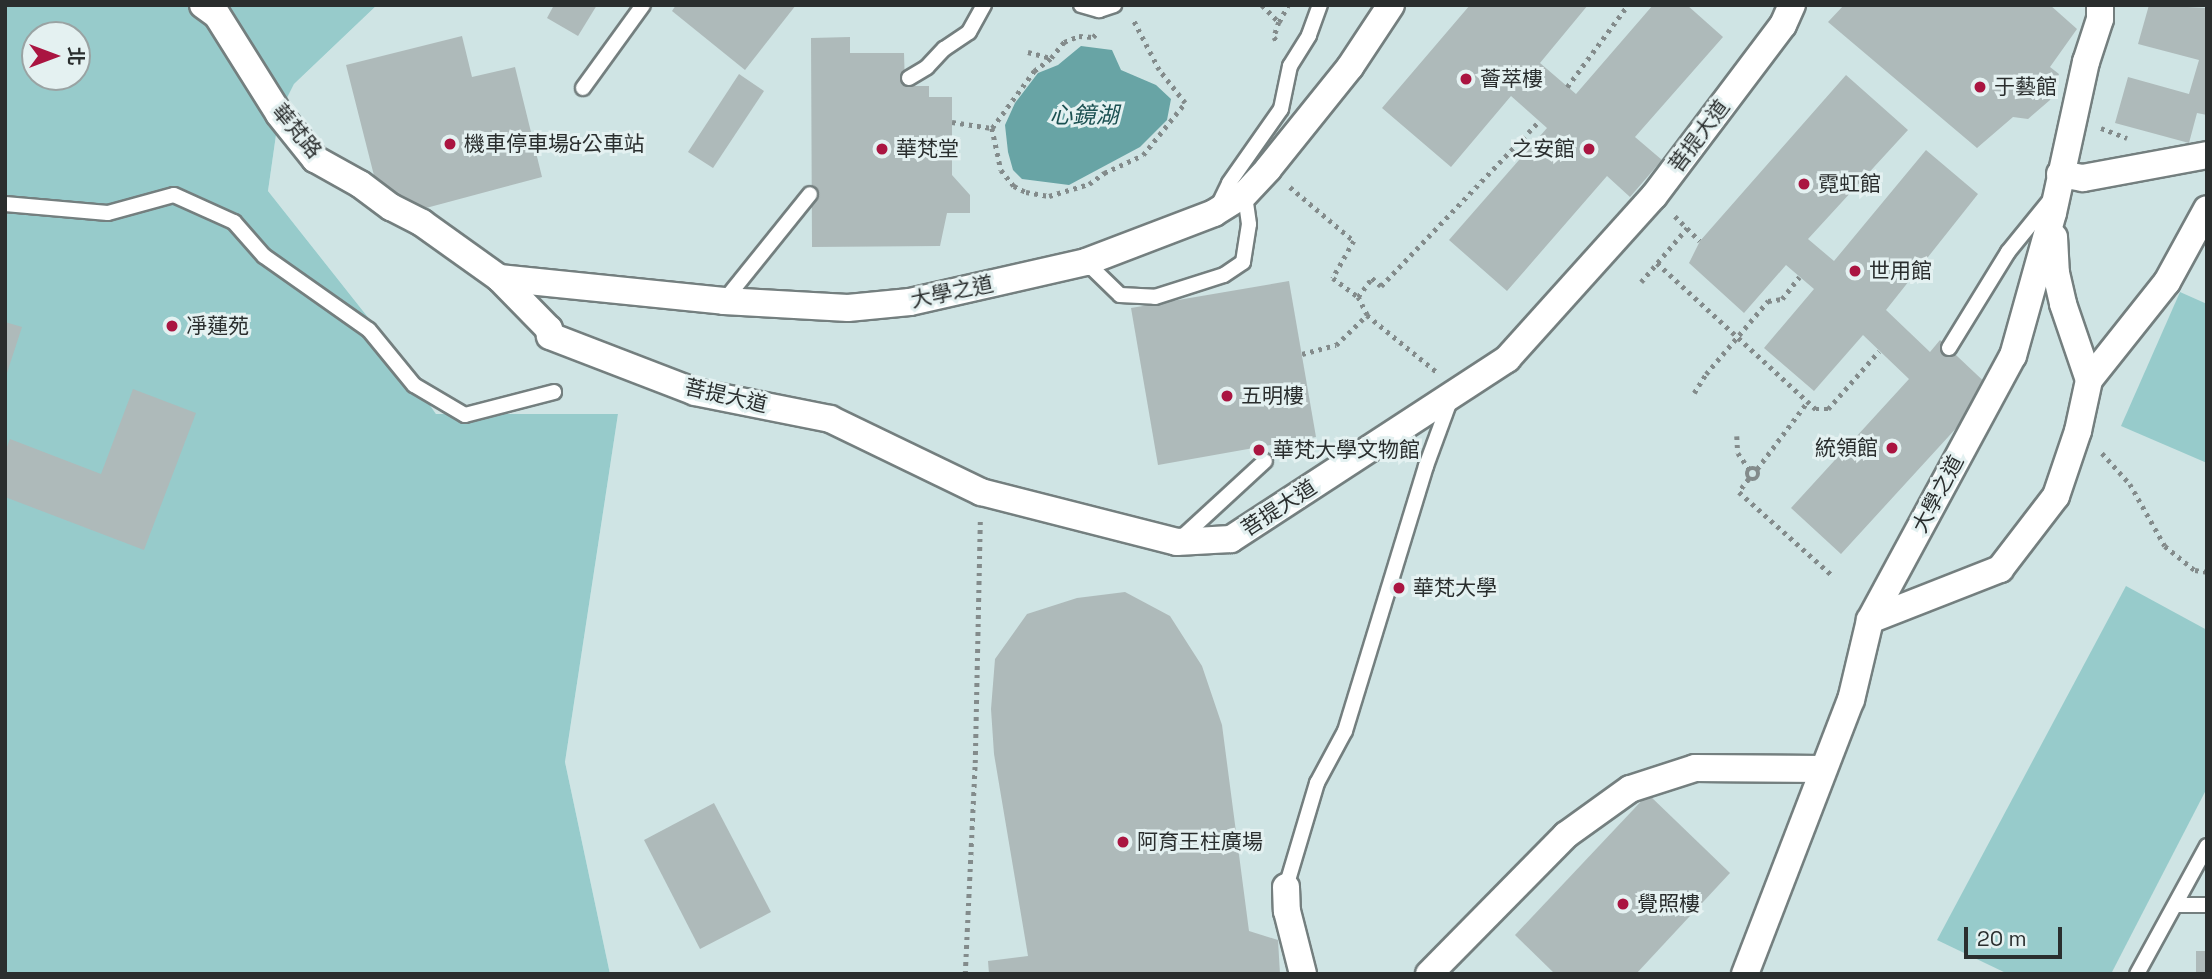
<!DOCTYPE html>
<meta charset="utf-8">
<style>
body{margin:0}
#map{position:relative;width:2212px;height:979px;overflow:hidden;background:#e4f1f1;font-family:"Space Grotesk","Noto Sans TC",sans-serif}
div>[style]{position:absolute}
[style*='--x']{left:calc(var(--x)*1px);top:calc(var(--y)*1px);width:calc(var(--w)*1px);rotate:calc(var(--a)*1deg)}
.built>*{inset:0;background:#cfe4e4}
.green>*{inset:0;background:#97cbcb}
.water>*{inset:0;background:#68a4a5}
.building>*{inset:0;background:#aebaba}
.path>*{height:4.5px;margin-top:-2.25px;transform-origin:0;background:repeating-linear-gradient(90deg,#838b8b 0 3.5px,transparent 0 8.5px)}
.path>.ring{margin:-2.25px;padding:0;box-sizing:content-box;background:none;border:4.5px solid #838b8b;border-radius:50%}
.roads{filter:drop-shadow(2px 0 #747f7f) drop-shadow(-2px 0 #747f7f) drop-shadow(0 2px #747f7f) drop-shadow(0 -2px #747f7f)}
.lane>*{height:14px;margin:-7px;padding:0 7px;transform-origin:7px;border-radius:7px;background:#fff}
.street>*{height:26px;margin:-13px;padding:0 13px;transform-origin:13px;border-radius:13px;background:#fff}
.dots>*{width:19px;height:19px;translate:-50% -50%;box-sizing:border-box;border:4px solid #e4f1f1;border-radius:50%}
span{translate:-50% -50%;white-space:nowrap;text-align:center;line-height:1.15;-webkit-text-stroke:6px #e4f1f1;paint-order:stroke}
.poi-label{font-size:21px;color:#2a2e2e}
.left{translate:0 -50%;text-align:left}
.right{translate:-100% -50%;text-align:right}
.street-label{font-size:21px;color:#2a2e2e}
.water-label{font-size:23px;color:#1a5051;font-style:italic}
.frame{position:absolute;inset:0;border:7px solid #2a2e2e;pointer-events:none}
.north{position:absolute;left:21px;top:21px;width:70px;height:70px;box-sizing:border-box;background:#e4f1f1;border:2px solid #9aa3a3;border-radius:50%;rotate:90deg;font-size:19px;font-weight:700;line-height:28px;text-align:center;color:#2a2e2e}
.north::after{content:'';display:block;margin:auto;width:24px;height:32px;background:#aa1541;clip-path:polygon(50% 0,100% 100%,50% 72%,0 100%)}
.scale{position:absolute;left:1964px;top:927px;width:98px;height:32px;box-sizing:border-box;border:4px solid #2a2e2e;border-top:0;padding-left:9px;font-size:21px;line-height:24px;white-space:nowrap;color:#2a2e2e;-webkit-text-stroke:5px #e4f1f1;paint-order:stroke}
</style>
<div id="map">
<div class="built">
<div style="clip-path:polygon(377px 5px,2207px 5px,2207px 974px,610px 974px,565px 762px,618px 414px,436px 414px,378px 330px,268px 191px,279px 114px,294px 84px)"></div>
</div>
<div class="green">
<div style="clip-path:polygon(evenodd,5px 5px,377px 5px,294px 84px,279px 114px,268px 191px,378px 330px,436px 414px,618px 414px,565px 762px,610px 974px,5px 974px,5px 5px,35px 35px,77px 35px,77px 77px,35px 77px,35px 35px)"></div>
<div style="clip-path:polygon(2180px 292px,2207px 304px,2207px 463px,2121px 426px)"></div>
<div style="clip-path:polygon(2126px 586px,2207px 630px,2207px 788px,2111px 974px,2008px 974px,1937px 940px)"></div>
</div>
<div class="water">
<div style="clip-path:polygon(1081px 46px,1112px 50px,1121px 70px,1156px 85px,1171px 99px,1167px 120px,1140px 147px,1069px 185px,1022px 179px,1013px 170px,1008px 152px,1005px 125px,1015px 103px,1038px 73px,1058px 65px)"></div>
</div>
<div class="building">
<div style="clip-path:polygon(554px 5px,597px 5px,578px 36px,547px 18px)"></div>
<div style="clip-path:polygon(676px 5px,796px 5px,745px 70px,672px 11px)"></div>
<div style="clip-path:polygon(1470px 5px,1588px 5px,1540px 63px,1576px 94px,1653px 5px,1687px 5px,1723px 37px,1635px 137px,1662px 160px,1630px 197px,1607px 176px,1507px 291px,1449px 240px,1547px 128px,1511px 96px,1451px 167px,1382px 108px)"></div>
<div style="clip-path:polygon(1844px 5px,2050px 5px,2077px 29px,2050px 67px,2059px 74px,2050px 100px,2028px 119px,2013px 117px,1977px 148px,1828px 22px)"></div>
<div style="clip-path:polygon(2149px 5px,2207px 8px,2207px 115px,2197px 113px,2189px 143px,2115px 123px,2128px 77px,2189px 94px,2199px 60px,2138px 44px)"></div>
<div style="clip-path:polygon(462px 36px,472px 77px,515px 67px,542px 177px,385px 219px,346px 65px)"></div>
<div style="clip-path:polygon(850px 37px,850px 53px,904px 53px,905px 86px,929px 86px,929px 97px,952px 97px,952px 175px,970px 195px,970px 213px,947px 213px,940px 246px,812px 247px,811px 38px)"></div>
<div style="clip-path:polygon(739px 74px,764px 91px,713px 168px,688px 152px)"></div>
<div style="clip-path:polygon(1846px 75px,1908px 130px,1808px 239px,1834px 261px,1926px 150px,1978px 194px,1886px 310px,1930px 352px,1940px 340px,1992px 389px,1841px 554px,1791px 508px,1909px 379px,1863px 335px,1814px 391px,1764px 348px,1814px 289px,1786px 265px,1744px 313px,1689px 263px,1700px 241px)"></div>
<div style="clip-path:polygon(1289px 281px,1316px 437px,1158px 465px,1131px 308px)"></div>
<div style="clip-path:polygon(5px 322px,22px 327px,6px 376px,5px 376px)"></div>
<div style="clip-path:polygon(133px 389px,196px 413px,144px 550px,5px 497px,5px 452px,10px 439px,101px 474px)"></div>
<div style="clip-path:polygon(1125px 592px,1170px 616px,1202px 666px,1222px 725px,1249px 931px,1278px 940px,1280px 974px,989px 974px,988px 961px,1028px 956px,994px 754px,991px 709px,995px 659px,1027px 614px,1077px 598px)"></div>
<div style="clip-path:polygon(1648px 794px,1730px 873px,1636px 974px,1555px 974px,1515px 935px)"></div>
<div style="clip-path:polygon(714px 803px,771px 912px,700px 949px,644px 840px)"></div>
<div style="clip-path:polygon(2196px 951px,2207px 951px,2207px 974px,2196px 974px)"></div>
</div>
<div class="path">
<div style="--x:1262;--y:5;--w:24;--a:45"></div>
<div style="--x:1279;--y:22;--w:16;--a:108"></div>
<div style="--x:1274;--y:37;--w:5;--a:53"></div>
<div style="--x:1279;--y:22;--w:19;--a:-62"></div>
<div style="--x:1028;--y:52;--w:23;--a:15"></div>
<div style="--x:1567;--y:87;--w:102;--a:-53.4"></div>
<div style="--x:952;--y:122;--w:40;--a:8.5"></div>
<div style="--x:992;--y:128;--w:71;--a:-53.6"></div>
<div style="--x:1034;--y:71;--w:21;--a:-37"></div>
<div style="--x:1051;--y:58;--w:21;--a:-51"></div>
<div style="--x:1064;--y:42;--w:16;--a:-22"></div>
<div style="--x:1079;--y:36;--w:14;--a:4"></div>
<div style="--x:1093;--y:37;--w:4;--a:-45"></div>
<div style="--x:992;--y:128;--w:43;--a:77.9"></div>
<div style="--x:1001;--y:170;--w:21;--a:51"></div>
<div style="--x:1014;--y:186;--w:13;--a:27"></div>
<div style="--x:1026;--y:192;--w:23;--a:10"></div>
<div style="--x:1049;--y:196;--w:42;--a:-16.7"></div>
<div style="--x:1089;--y:184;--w:19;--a:-36"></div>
<div style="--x:1104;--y:173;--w:43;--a:-24.8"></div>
<div style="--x:1143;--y:155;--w:67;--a:-51.1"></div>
<div style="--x:1185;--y:103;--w:42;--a:-128.2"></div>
<div style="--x:1159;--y:70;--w:59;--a:-117.4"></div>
<div style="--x:2101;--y:128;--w:28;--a:21"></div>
<div style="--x:1290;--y:187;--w:84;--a:40.2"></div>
<div style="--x:1354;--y:241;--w:43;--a:119.6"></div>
<div style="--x:1333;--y:278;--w:31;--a:37"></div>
<div style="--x:1675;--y:216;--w:35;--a:45"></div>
<div style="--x:1657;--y:263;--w:216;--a:42.6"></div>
<div style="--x:1816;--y:409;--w:12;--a:0"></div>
<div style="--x:1828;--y:409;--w:77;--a:-48.7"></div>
<div style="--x:1641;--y:282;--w:71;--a:-49.6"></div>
<div style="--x:1367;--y:315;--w:90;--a:39.2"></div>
<div style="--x:1302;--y:354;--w:35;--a:-15"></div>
<div style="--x:1336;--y:345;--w:43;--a:-44.1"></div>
<div style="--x:1367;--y:315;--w:20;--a:-117"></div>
<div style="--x:1358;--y:297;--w:24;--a:-54"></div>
<div style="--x:1372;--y:278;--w:12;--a:42"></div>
<div style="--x:1381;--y:286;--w:228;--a:-46.2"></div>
<div style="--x:1694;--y:393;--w:22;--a:-58"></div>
<div style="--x:1706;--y:374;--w:96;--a:-49.7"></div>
<div style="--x:1768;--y:301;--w:14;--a:-8"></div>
<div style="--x:1782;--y:299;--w:28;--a:-52"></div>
<div style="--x:1737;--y:436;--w:17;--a:87"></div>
<div style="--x:1738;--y:453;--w:19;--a:55"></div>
<div style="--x:2102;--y:453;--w:42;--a:47.9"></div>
<div style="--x:2130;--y:484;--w:71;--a:60.6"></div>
<div style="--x:2165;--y:546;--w:38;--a:39"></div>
<div style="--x:2195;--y:570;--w:12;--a:9"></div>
<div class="ring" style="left:1747px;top:468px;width:7.5px;height:7.5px"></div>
<div style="--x:1757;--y:469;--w:85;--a:-53.1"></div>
<div style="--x:1749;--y:479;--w:16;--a:128"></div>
<div style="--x:1739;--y:492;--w:127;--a:41.8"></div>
<div style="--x:965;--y:974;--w:211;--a:-87.3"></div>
<div style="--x:975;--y:763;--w:242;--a:-88.8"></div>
</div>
<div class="roads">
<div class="lane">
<div style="--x:1081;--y:5;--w:19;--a:16"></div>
<div style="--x:1099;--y:10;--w:16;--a:-18"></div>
<div style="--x:909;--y:78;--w:21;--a:-31"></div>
<div style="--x:927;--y:67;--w:25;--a:-47"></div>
<div style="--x:944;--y:49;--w:30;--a:-34"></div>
<div style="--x:969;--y:32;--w:31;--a:-61"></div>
<div style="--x:583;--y:88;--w:102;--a:-54.1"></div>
<div style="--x:5;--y:204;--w:103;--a:5"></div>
<div style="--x:108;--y:213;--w:68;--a:-15.3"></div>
<div style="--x:174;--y:195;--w:66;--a:24.2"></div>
<div style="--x:234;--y:222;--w:45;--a:48.6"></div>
<div style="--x:264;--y:256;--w:128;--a:35.2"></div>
<div style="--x:369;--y:330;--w:71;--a:50.7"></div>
<div style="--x:414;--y:385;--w:59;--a:30.5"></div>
<div style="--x:465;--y:415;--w:92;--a:-14.5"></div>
<div style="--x:1218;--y:206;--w:25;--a:-64"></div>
<div style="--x:1229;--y:183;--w:90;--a:-54.9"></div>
<div style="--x:1281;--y:109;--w:44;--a:-78.2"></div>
<div style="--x:1290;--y:66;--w:36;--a:-58"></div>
<div style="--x:1309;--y:35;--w:32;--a:-70"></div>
<div style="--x:1086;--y:262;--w:47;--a:44.1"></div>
<div style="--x:1120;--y:295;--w:35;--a:3"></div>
<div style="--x:1155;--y:297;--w:72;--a:-17.7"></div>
<div style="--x:1224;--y:275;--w:23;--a:-34"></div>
<div style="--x:1243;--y:262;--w:38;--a:-81"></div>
<div style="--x:1249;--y:224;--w:30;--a:-98"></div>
<div style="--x:724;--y:301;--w:137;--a:-51.2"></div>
<div style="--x:1949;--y:348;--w:113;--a:-58.4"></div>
<div style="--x:2008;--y:252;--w:68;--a:-50.9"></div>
<div style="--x:1178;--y:541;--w:118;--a:-42.6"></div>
<div style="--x:1286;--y:887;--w:109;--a:-73.4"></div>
<div style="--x:1317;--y:783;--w:59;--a:-61.7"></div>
<div style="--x:1345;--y:731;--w:277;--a:-73"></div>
<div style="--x:1426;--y:466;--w:72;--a:-69.8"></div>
<div style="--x:2177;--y:905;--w:30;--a:0"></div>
<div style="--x:2137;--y:974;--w:146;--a:-61.3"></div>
</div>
<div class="street">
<div style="--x:203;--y:5;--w:17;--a:36"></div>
<div style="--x:217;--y:15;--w:117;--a:57.9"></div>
<div style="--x:279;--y:114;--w:58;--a:51.3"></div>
<div style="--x:315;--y:159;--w:51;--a:29.1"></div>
<div style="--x:360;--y:184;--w:39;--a:37"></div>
<div style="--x:391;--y:207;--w:35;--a:27"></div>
<div style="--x:422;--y:223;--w:95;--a:35.5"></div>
<div style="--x:499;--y:278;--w:226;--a:5.8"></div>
<div style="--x:724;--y:301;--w:124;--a:3.2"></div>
<div style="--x:848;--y:308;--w:62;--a:-5.5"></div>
<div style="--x:910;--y:302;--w:180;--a:-12.8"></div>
<div style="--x:1086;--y:262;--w:137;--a:-20.9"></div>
<div style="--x:1214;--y:213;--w:36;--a:-32"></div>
<div style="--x:1245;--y:194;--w:34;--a:-47"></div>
<div style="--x:1268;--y:169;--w:131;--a:-51.2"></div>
<div style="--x:1350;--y:67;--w:74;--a:-56.5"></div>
<div style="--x:2060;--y:174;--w:23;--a:10"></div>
<div style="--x:2083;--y:178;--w:126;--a:-10.5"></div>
<div style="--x:2054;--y:237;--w:36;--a:87"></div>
<div style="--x:2056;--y:273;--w:32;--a:77"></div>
<div style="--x:2063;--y:304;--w:80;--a:71.1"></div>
<div style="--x:499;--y:278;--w:71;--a:45.6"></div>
<div style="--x:549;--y:329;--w:7;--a:82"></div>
<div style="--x:550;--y:336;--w:155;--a:21.1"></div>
<div style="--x:695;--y:392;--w:138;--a:11.3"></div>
<div style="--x:830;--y:419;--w:168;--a:25.8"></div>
<div style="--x:981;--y:492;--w:202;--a:14.3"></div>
<div style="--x:1177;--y:542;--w:54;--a:-3.2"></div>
<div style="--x:1231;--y:539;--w:330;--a:-33.1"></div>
<div style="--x:1507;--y:359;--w:219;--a:-48"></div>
<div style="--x:1654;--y:196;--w:214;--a:-53"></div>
<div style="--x:1783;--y:25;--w:22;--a:-66"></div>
<div style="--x:1870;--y:620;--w:140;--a:-21.4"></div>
<div style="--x:2000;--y:569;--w:92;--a:-52.5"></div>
<div style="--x:2056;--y:496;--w:69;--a:-71.3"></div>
<div style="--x:2078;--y:431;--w:52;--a:-77.8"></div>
<div style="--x:2089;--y:380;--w:125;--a:-51.5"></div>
<div style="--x:2167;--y:282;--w:83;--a:-61.3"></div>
<div style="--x:1286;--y:887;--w:24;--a:88"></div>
<div style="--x:1287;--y:911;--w:65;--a:75.7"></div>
<div style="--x:1429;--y:974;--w:195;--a:-45.4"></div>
<div style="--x:1566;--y:835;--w:79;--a:-35.7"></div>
<div style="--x:1630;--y:789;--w:68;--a:-17.9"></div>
<div style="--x:1695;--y:768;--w:128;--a:0.4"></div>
<div style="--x:1745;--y:974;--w:294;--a:-68.9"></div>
<div style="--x:1851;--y:700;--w:82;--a:-76.6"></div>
<div style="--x:1870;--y:620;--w:300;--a:-61.6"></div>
<div style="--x:2013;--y:356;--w:148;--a:-74.4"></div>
<div style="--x:2053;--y:213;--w:155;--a:-77.7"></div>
<div style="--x:2086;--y:62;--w:45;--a:-72"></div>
<div style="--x:2100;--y:19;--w:14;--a:-90"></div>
</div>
</div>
<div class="dots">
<div style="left:1466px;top:79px;background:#aa1541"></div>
<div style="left:1980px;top:87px;background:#aa1541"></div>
<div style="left:450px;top:144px;background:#aa1541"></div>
<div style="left:882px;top:149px;background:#aa1541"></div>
<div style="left:1589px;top:149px;background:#aa1541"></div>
<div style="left:1804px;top:184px;background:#aa1541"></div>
<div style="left:1855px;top:271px;background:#aa1541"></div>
<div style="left:172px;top:326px;background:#aa1541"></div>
<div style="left:1227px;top:396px;background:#aa1541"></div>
<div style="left:1892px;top:448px;background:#aa1541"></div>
<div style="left:1259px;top:450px;background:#aa1541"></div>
<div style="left:1399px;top:588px;background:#aa1541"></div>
<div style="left:1123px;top:842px;background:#aa1541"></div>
<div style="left:1623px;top:904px;background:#aa1541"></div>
</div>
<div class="poi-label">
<span class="left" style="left:1480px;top:79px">薈萃樓</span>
<span class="left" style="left:1994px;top:87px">于藝館</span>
<span class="left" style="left:464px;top:144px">機車停車場&amp;公車站</span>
<span class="left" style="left:896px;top:149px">華梵堂</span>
<span class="right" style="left:1575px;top:149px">之安館</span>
<span class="left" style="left:1818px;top:184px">霓虹館</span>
<span class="left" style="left:1869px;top:271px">世用館</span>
<span class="left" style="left:186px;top:326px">凈蓮苑</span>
<span class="left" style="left:1241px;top:396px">五明樓</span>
<span class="right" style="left:1878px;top:448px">統領館</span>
<span class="left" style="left:1273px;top:450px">華梵大學文物館</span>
<span class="left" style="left:1413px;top:588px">華梵大學</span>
<span class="left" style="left:1137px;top:842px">阿育王柱廣場</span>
<span class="left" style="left:1637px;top:904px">覺照樓</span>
</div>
<div class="street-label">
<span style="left:297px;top:131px;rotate:50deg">華梵路</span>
<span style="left:1699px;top:136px;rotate:-53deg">菩提大道</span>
<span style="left:952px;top:292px;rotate:-12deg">大學之道</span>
<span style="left:726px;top:396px;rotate:13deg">菩提大道</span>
<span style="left:1938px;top:494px;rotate:-62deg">大學之道</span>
<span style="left:1279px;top:508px;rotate:-33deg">菩提大道</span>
</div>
<div class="water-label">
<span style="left:1084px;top:115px">心鏡湖</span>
</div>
<div class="frame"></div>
<div class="north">北</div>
<div class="scale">20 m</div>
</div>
